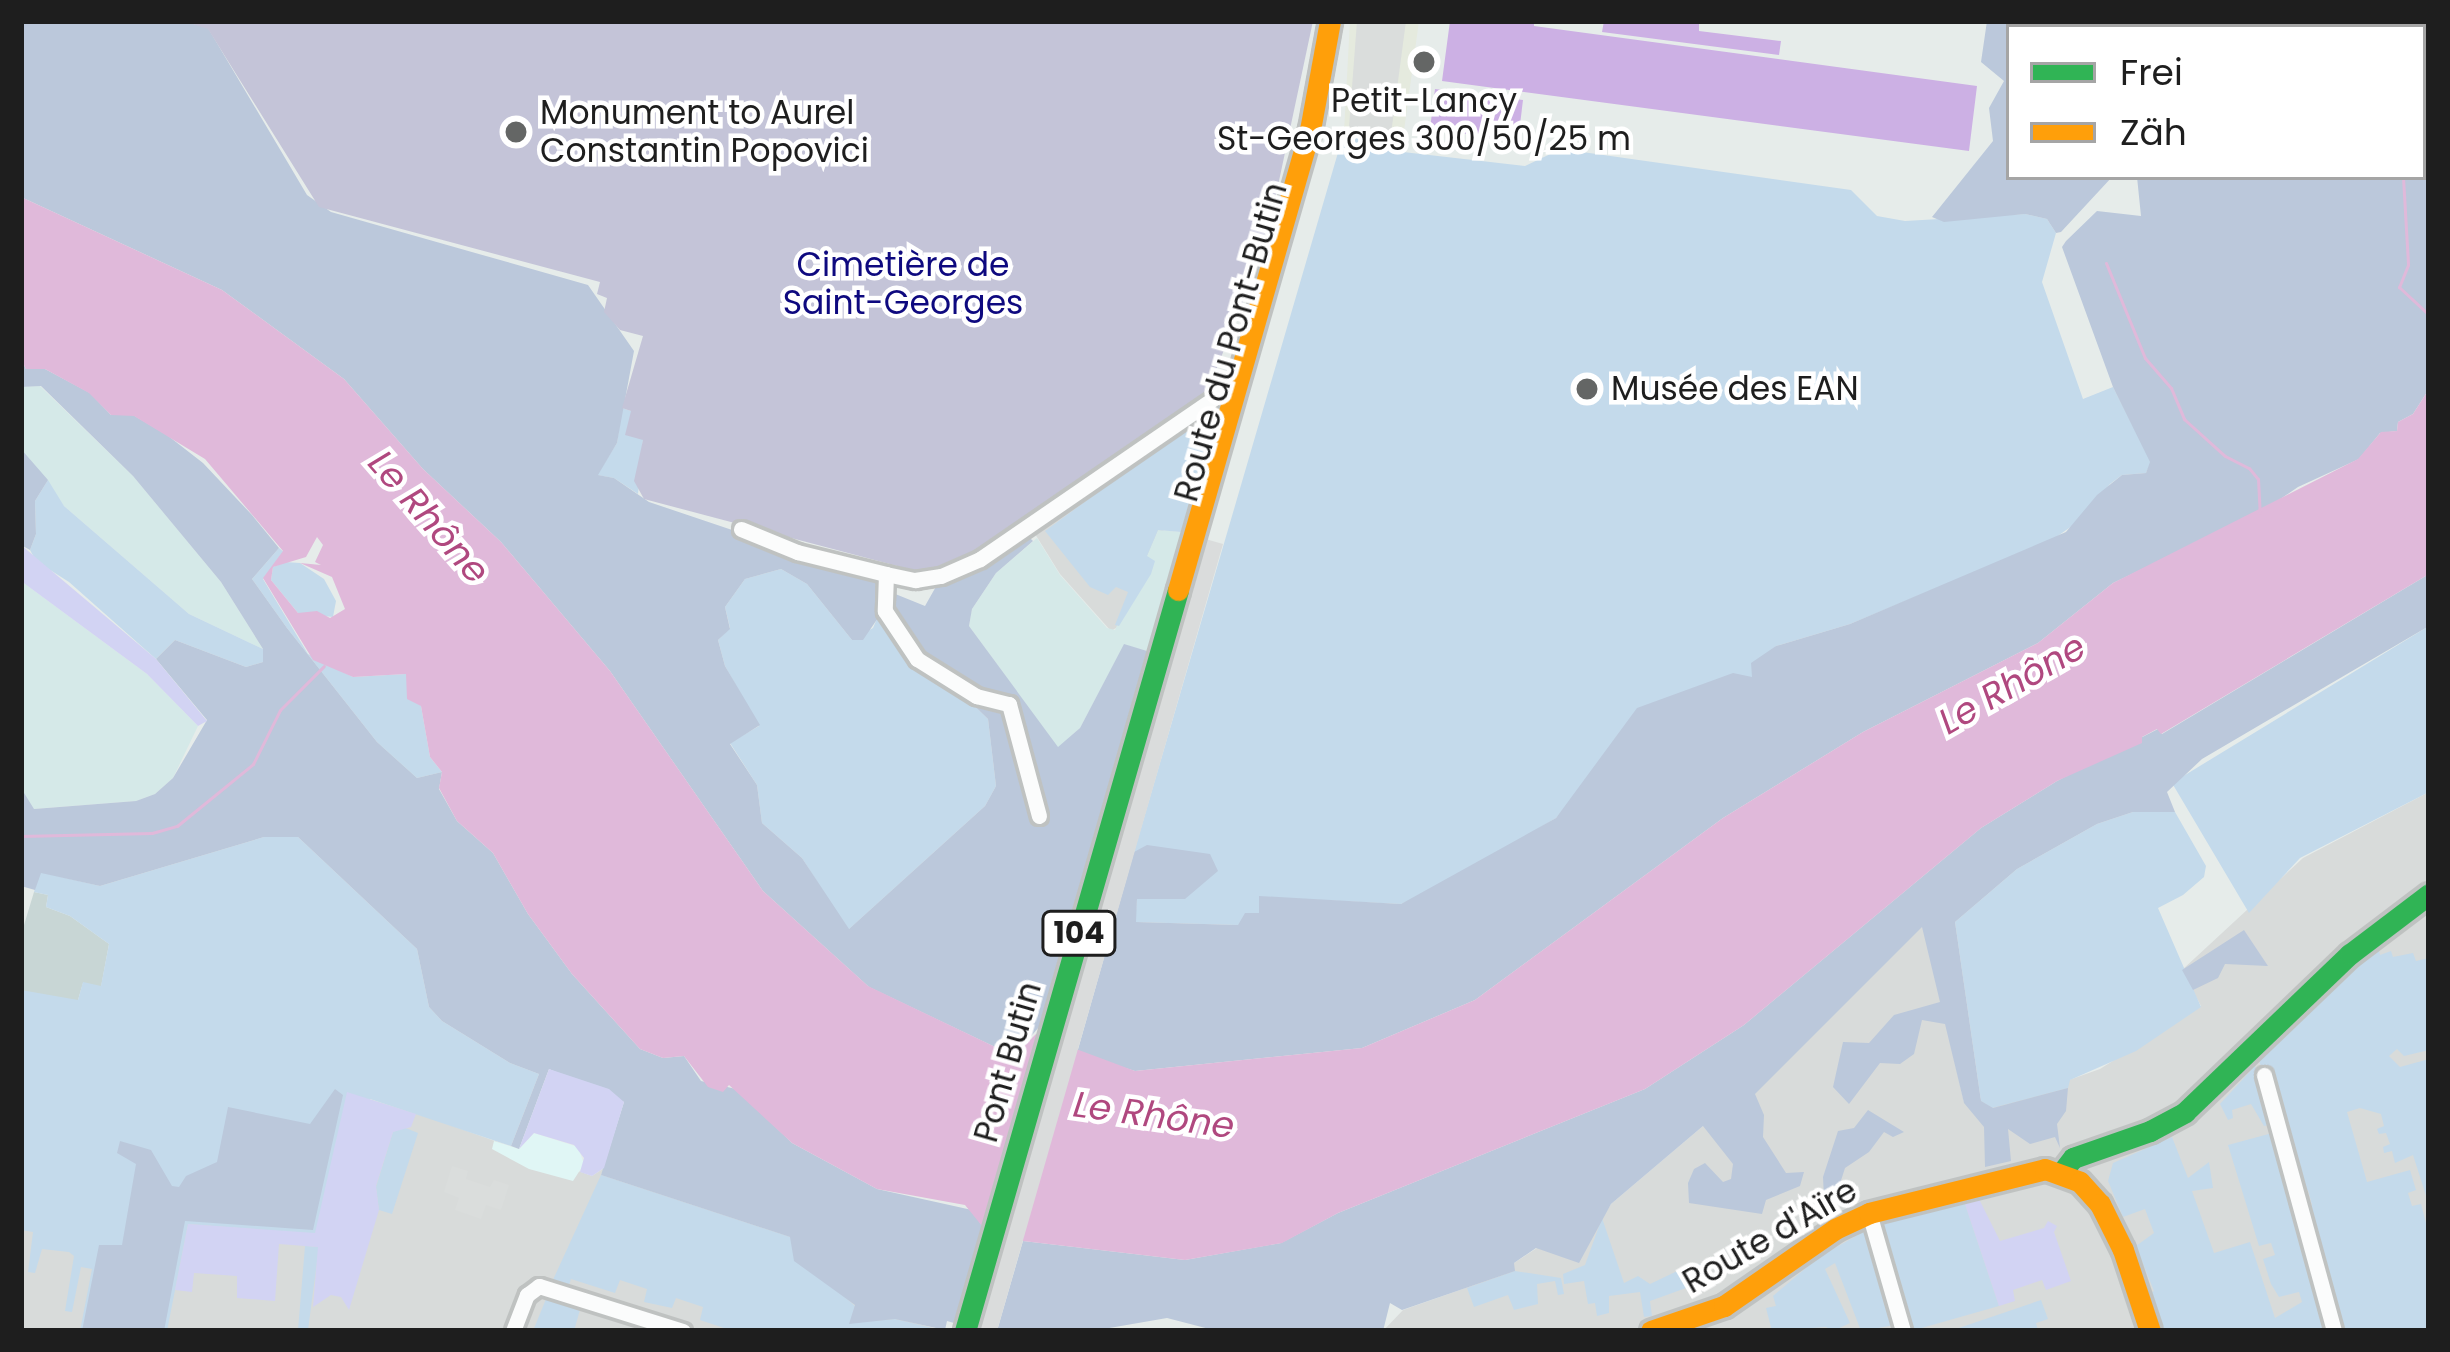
<!DOCTYPE html>
<meta charset="utf-8">
<style>
body{margin:0}
#map{position:relative;width:2450px;height:1352px;overflow:hidden;background:#e6ecea;font-family:Poppins,sans-serif}
div>[style]{position:absolute}
[style*='--x']{left:calc(var(--x)*1px);top:calc(var(--y)*1px);width:calc(var(--w)*1px);rotate:calc(var(--a)*1deg)}
.residential>*{inset:0;background:#d8dbda}
.industrial>*{inset:0;background:#e5eade}
.education>*{inset:0;background:#e0f6f5}
.construction>*{inset:0;background:#c8d6d5}
.farmland>*{inset:0;background:#d5e9e8}
.grass>*{inset:0;background:#c4daeb}
.forest>*{inset:0;background:#bbc8db}
.cemetery>*{inset:0;background:#c4c4d8}
.park>*{inset:0;background:#d2d3f3}
.pitch>*{inset:0;background:#ccb0e4}
.parking>*{inset:0;background:#dadddc}
.water>*{inset:0;background:#e0b9da}
.pier>*{inset:0;background:#dadcdc}
.stream>*{height:3px;margin:-1.5px;padding:0 1.5px;transform-origin:1.5px;border-radius:1.5px;background:#e0b9da}
.roads{filter:drop-shadow(3px 0 #bfc2c1) drop-shadow(-3px 0 #bfc2c1) drop-shadow(0 3px #bfc2c1) drop-shadow(0 -3px #bfc2c1)}
.street>*{height:15px;margin:-7.5px;padding:0 7.5px;transform-origin:7.5px;border-radius:7.5px;background:#fbfcfc}
.fast>*{height:21px;margin:-10.5px;padding:0 10.5px;transform-origin:10.5px;border-radius:10.5px;background:#30b455}
.slow>*{height:21px;margin:-10.5px;padding:0 10.5px;transform-origin:10.5px;border-radius:10.5px;background:#ff9f0a}
.dots>*{width:33px;height:33px;translate:-50% -50%;box-sizing:border-box;border:6px solid #fff;border-radius:50%}
span{translate:-50% -50%;white-space:nowrap;text-align:center;line-height:1.15;-webkit-text-stroke:9px #fff;paint-order:stroke}
.shield-label span{padding:3px 9px;background:#fff;border:3px solid;border-radius:9px;-webkit-text-stroke-width:0}
.shield-label{font-size:30px;color:#1e1e1e;font-weight:700}
.poi-label{font-size:33px;color:#1e1e1e}
.left{translate:0 -50%;text-align:left}
.park-label{font-size:33px;color:#0e097f}
.street-label{font-size:33px;color:#1e1e1e}
.water-label{font-size:36px;color:#b0487f;font-style:italic}
.frame{position:absolute;inset:0;border:24px solid #1e1e1e;pointer-events:none}
.legend{position:absolute;left:2006px;top:24px;width:420px;height:156px;box-sizing:border-box;background:#fff;border:3px solid #a5a5a5;margin:0;padding:15px 21px;list-style:none;font-size:36px;color:#1e1e1e}
.legend li{display:flex;align-items:center;gap:24px;height:60px}
.legend b{width:60px;border:3px solid #a5a5a5}
</style>
<div id="map">
<div class="residential">
<div style="clip-path:polygon(2081px 21px,2377px 21px,2378px 27px,2072px 27px)"></div>
<div style="clip-path:polygon(1201px 397px,1211px 428px,1119px 626px,1111px 631px,1060px 574px,1027px 521px)"></div>
<div style="clip-path:polygon(2429px 792px,2429px 1331px,1383px 1331px,1403px 1310px,1514px 1271px,1514px 1263px,1537px 1248px,1591px 1235px,1611px 1204px,1703px 1126px,1921px 917px,1964px 1102px,2069px 1080px,2100px 1069px,2201px 1006px,2182px 970px,2303px 858px)"></div>
<div style="clip-path:polygon(21px 990px,439px 1121px,592px 1176px,604px 1168px,601px 1175px,790px 1237px,902px 1320px,947px 1331px,21px 1331px)"></div>
</div>
<div class="industrial">
<div style="clip-path:polygon(1350px 21px,1419px 21px,1403px 138px,1344px 132px)"></div>
</div>
<div class="education">
<div style="clip-path:polygon(534px 1133px,578px 1147px,584px 1164px,573px 1181px,529px 1169px,492px 1149px,494px 1141px,519px 1149px)"></div>
</div>
<div class="construction">
<div style="clip-path:polygon(34px 892px,48px 895px,46px 907px,70px 916px,109px 944px,101px 987px,83px 983px,65px 1044px,21px 1037px,21px 935px)"></div>
</div>
<div class="farmland">
<div style="clip-path:polygon(40px 386px,133px 476px,221px 582px,263px 649px,189px 614px,64px 506px,21px 449px,21px 387px)"></div>
<div style="clip-path:polygon(1158px 530px,1181px 532px,1147px 651px,1124px 645px,1080px 728px,1058px 748px,969px 626px,972px 609px,996px 573px,1037px 538px,1060px 575px,1107px 628px,1115px 630px)"></div>
<div style="clip-path:polygon(21px 581px,147px 674px,198px 726px,173px 778px,155px 794px,136px 801px,33px 809px,21px 788px)"></div>
</div>
<div class="grass">
<div style="clip-path:polygon(1344px 132px,1403px 152px,1525px 166px,1561px 149px,1851px 190px,1877px 216px,1905px 221px,2025px 214px,2047px 219px,2056px 233px,2042px 282px,2083px 399px,2113px 387px,2151px 462px,2146px 473px,2122px 475px,2110px 484px,2079px 521px,2052px 540px,1850px 624px,1776px 646px,1753px 677px,1578px 792px,1556px 818px,1441px 886px,1401px 904px,1259px 897px,1259px 913px,1238px 925px,1135px 922px,1137px 899px,1185px 899px,1134px 852px)"></div>
<div style="clip-path:polygon(622px 408px,631px 411px,643px 440px,638px 494px,614px 478px,597px 475px,617px 443px)"></div>
<div style="clip-path:polygon(1194px 422px,1211px 428px,1181px 532px,1158px 530px,1147px 556px,1155px 561px,1151px 574px,1119px 626px,1115px 625px,1128px 592px,1116px 587px,1108px 595px,1090px 587px,1045px 531px)"></div>
<div style="clip-path:polygon(48px 480px,64px 506px,189px 614px,263px 649px,263px 662px,246px 667px,175px 640px,156px 659px,69px 582px,36px 561px,30px 550px,36px 534px,35px 501px)"></div>
<div style="clip-path:polygon(279px 548px,285px 553px,263px 579px,308px 654px,353px 677px,406px 674px,421px 706px,430px 757px,442px 772px,417px 778px,377px 742px,287px 628px,252px 579px)"></div>
<div style="clip-path:polygon(285px 562px,300px 563px,324px 579px,336px 601px,333px 617px,298px 613px,271px 580px,273px 567px)"></div>
<div style="clip-path:polygon(781px 569px,807px 584px,852px 640px,873px 628px,879px 614px,988px 719px,996px 786px,985px 806px,848px 930px,802px 858px,762px 823px,757px 785px,730px 743px,759px 726px,725px 666px,718px 640px,730px 628px,725px 607px,745px 579px)"></div>
<div style="clip-path:polygon(2429px 626px,2429px 792px,2300px 858px,2249px 913px,2172px 783px)"></div>
<div style="clip-path:polygon(2133px 812px,2175px 812px,2206px 866px,2204px 877px,2183px 895px,2158px 908px,2201px 1007px,2136px 1051px,2070px 1080px,2068px 1088px,1992px 1108px,1981px 1101px,1955px 922px,2017px 869px,2097px 824px)"></div>
<div style="clip-path:polygon(264px 837px,298px 837px,417px 949px,429px 1007px,442px 1021px,510px 1063px,539px 1074px,511px 1146px,370px 1099px,315px 1234px,188px 1224px,167px 1331px,80px 1331px,92px 1269px,81px 1267px,72px 1312px,65px 1311px,74px 1256px,69px 1252px,42px 1249px,35px 1273px,28px 1272px,33px 1232px,21px 1230px,21px 990px,78px 1000px,83px 982px,101px 986px,109px 944px,70px 916px,46px 907px,48px 895px,34px 892px,40px 872px,100px 886px)"></div>
<div style="clip-path:polygon(2378px 946px,2380px 955px,2391px 951px,2393px 957px,2413px 953px,2416px 961px,2429px 958px,2429px 1050px,2404px 1056px,2397px 1049px,2389px 1056px,2400px 1067px,2429px 1059px,2429px 1205px,2413px 1155px,2395px 1163px,2392px 1151px,2384px 1153px,2383px 1147px,2390px 1144px,2386px 1133px,2379px 1134px,2377px 1129px,2384px 1126px,2381px 1114px,2360px 1108px,2347px 1112px,2367px 1182px,2410px 1170px,2416px 1190px,2408px 1193px,2412px 1206px,2421px 1204px,2429px 1234px,2429px 1331px,2339px 1331px,2305px 1207px,2312px 1205px,2308px 1190px,2300px 1191px,2287px 1121px,2281px 1120px,2259px 1061px)"></div>
<div style="clip-path:polygon(2255px 1066px,2273px 1124px,2264px 1126px,2251px 1104px,2232px 1110px,2233px 1118px,2228px 1120px,2220px 1104px)"></div>
<div style="clip-path:polygon(403px 1127px,418px 1133px,392px 1214px,379px 1210px,376px 1187px,393px 1132px)"></div>
<div style="clip-path:polygon(2276px 1132px,2331px 1331px,2159px 1331px,2146px 1295px,2154px 1291px,2136px 1246px,2154px 1233px,2145px 1209px,2123px 1217px,2108px 1181px,2113px 1163px,2172px 1137px,2188px 1178px,2209px 1162px,2213px 1188px,2192px 1191px,2214px 1253px,2250px 1242px,2275px 1318px,2302px 1302px,2299px 1292px,2279px 1297px,2271px 1284px,2263px 1259px,2275px 1255px,2271px 1243px,2259px 1246px,2228px 1145px)"></div>
<div style="clip-path:polygon(601px 1175px,790px 1237px,822px 1277px,855px 1306px,850px 1323px,895px 1319px,945px 1331px,733px 1331px,700px 1320px,703px 1307px,676px 1298px,672px 1308px,644px 1302px,647px 1289px,620px 1280px,615px 1293px,571px 1279px,568px 1288px,552px 1282px)"></div>
<div style="clip-path:polygon(1964px 1201px,1999px 1306px,1911px 1331px,1880px 1228px,1883px 1222px)"></div>
<div style="clip-path:polygon(1602px 1218px,1624px 1283px,1638px 1276px,1650px 1284px,1692px 1264px,1705px 1265px,1711px 1279px,1650px 1301px,1652px 1316px,1644px 1317px,1640px 1292px,1609px 1296px,1609px 1313px,1597px 1316px,1595px 1303px,1588px 1304px,1584px 1281px,1564px 1284px,1563px 1274px,1585px 1265px)"></div>
<div style="clip-path:polygon(1865px 1231px,1895px 1325px,1861px 1331px,1835px 1263px,1825px 1269px,1850px 1323px,1833px 1331px,1826px 1327px,1772px 1331px,1766px 1308px,1776px 1306px,1773px 1296px,1819px 1257px)"></div>
<div style="clip-path:polygon(305px 1246px,319px 1247px,308px 1330px,298px 1330px)"></div>
<div style="clip-path:polygon(1515px 1271px,1561px 1278px,1564px 1294px,1558px 1295px,1555px 1281px,1537px 1284px,1538px 1304px,1514px 1310px,1508px 1295px,1474px 1307px,1467px 1288px)"></div>
<div style="clip-path:polygon(548px 1294px,581px 1306px,574px 1331px,533px 1331px)"></div>
<div style="clip-path:polygon(2041px 1300px,2048px 1319px,2036px 1323px,2038px 1331px,1950px 1331px)"></div>
</div>
<div class="forest">
<div style="clip-path:polygon(evenodd,21px 21px,183px 21px,208px 28px,307px 195px,331px 212px,588px 285px,634px 351px,617px 443px,598px 475px,614px 478px,649px 502px,878px 579px,878px 587px,925px 606px,938px 583px,1027px 535px,1033px 541px,996px 573px,972px 609px,969px 626px,1058px 747px,1080px 728px,1124px 644px,1147px 651px,1039px 1027px,1014px 1056px,869px 987px,763px 891px,610px 671px,501px 542px,423px 469px,344px 379px,222px 290px,21px 197px,21px 21px,781px 569px,807px 584px,852px 640px,863px 640px,880px 615px,988px 719px,996px 786px,985px 806px,849px 929px,802px 858px,762px 823px,757px 785px,730px 744px,760px 725px,725px 666px,718px 640px,730px 629px,725px 607px,745px 579px,781px 569px)"></div>
<div style="clip-path:polygon(1987px 21px,2081px 21px,2072px 27px,2009px 27px,2009px 177px,2112px 177px,2061px 232px,2056px 233px,2047px 219px,2025px 214px,1944px 222px,1932px 217px,1993px 141px,1989px 108px,2004px 81px,1981px 62px)"></div>
<div style="clip-path:polygon(2423px 77px,2429px 78px,2429px 389px,2413px 414px,2398px 422px,2397px 431px,2380px 433px,2359px 459px,2298px 487px,2260px 513px,2113px 583px,2038px 643px,1863px 732px,1723px 818px,1475px 1000px,1362px 1048px,1135px 1071px,1077px 1053px,1134px 852px,1147px 845px,1210px 854px,1218px 871px,1185px 899px,1137px 899px,1136px 922px,1238px 925px,1245px 913px,1259px 913px,1259px 896px,1401px 904px,1556px 818px,1637px 708px,1733px 673px,1752px 677px,1751px 663px,1776px 646px,1850px 624px,2066px 532px,2097px 495px,2122px 475px,2146px 473px,2150px 462px,2113px 387px,2062px 247px,2066px 241px,2097px 211px,2141px 216px,2137px 177px,2423px 177px)"></div>
<div style="clip-path:polygon(21px 359px,26px 369px,45px 369px,90px 393px,111px 415px,133px 415px,167px 435px,203px 463px,252px 515px,279px 548px,252px 579px,287px 628px,377px 742px,417px 778px,442px 772px,439px 789px,457px 821px,493px 853px,528px 914px,572px 974px,640px 1049px,663px 1058px,684px 1056px,701px 1081px,736px 1089px,792px 1143px,877px 1189px,972px 1210px,982px 1226px,954px 1323px,947px 1321px,945px 1330px,895px 1319px,849px 1324px,855px 1305px,794px 1261px,790px 1237px,601px 1175px,624px 1102px,549px 1069px,519px 1149px,511px 1146px,539px 1074px,510px 1063px,442px 1021px,429px 1007px,417px 949px,298px 837px,264px 837px,100px 886px,41px 873px,35px 890px,21px 886px,21px 788px,34px 809px,136px 801px,155px 794px,173px 778px,207px 720px,156px 659px,175px 640px,246px 667px,263px 662px,263px 649px,221px 582px,133px 476px,41px 386px,21px 387px)"></div>
<div style="clip-path:polygon(21px 449px,48px 480px,35px 501px,36px 534px,30px 550px,21px 545px)"></div>
<div style="clip-path:polygon(2429px 574px,2429px 626px,2202px 759px,2167px 792px,2175px 812px,2133px 812px,2097px 824px,2017px 869px,1955px 922px,1981px 1101px,1993px 1108px,2068px 1088px,2066px 1111px,2057px 1124px,2060px 1148px,2055px 1137px,2030px 1144px,2008px 1129px,2011px 1161px,1985px 1167px,1984px 1127px,1964px 1103px,1945px 1024px,1922px 1020px,1914px 1054px,1900px 1064px,1880px 1063px,1849px 1104px,1833px 1087px,1843px 1042px,1869px 1043px,1894px 1015px,1940px 1002px,1922px 927px,1755px 1094px,1764px 1115px,1763px 1137px,1786px 1173px,1804px 1172px,1800px 1186px,1766px 1200px,1762px 1214px,1689px 1203px,1688px 1183px,1694px 1169px,1705px 1163px,1723px 1182px,1731px 1179px,1733px 1164px,1703px 1126px,1611px 1204px,1579px 1263px,1536px 1248px,1514px 1263px,1515px 1271px,1402px 1310px,1390px 1303px,1383px 1331px,1217px 1331px,1167px 1318px,1092px 1331px,997px 1331px,1023px 1241px,1185px 1260px,1281px 1243px,1338px 1213px,1645px 1089px,1744px 1025px,1981px 828px,2057px 781px,2158px 729px,2162px 734px)"></div>
<div style="clip-path:polygon(2244px 930px,2268px 966px,2225px 964px,2218px 978px,2193px 990px,2182px 970px)"></div>
<div style="clip-path:polygon(335px 1089px,343px 1095px,313px 1230px,185px 1221px,164px 1331px,82px 1331px,99px 1245px,122px 1245px,136px 1164px,117px 1153px,120px 1141px,151px 1150px,172px 1186px,179px 1187px,186px 1176px,217px 1162px,228px 1107px,310px 1124px)"></div>
<div style="clip-path:polygon(1868px 1110px,1904px 1132px,1893px 1137px,1884px 1132px,1869px 1152px,1845px 1168px,1837px 1193px,1824px 1198px,1823px 1177px,1838px 1131px,1854px 1128px)"></div>
</div>
<div class="cemetery">
<div style="clip-path:polygon(183px 21px,1313px 21px,1276px 195px,1253px 276px,1211px 383px,1201px 397px,979px 553px,920px 572px,644px 499px,634px 481px,643px 440px,625px 435px,631px 411px,622px 408px,643px 336px,620px 330px,604px 312px,607px 298px,597px 294px,600px 282px,319px 207px,208px 29px)"></div>
</div>
<div class="park">
<div style="clip-path:polygon(21px 545px,156px 659px,207px 721px,198px 726px,147px 674px,21px 581px)"></div>
<div style="clip-path:polygon(549px 1069px,609px 1089px,624px 1102px,604px 1168px,592px 1176px,580px 1172px,584px 1158px,574px 1145px,534px 1133px,519px 1149px)"></div>
<div style="clip-path:polygon(347px 1092px,416px 1114px,411px 1127px,393px 1132px,376px 1186px,379px 1210px,349px 1310px,341px 1297px,331px 1295px,313px 1307px,318px 1247px,279px 1244px,275px 1301px,237px 1298px,237px 1276px,194px 1273px,192px 1292px,175px 1290px,188px 1224px,315px 1233px)"></div>
<div style="clip-path:polygon(1978px 1197px,2000px 1241px,2044px 1228px,2048px 1221px,2057px 1226px,2054px 1232px,2071px 1281px,2046px 1290px,2042px 1280px,2013px 1290px,2015px 1301px,1999px 1306px,1964px 1201px)"></div>
</div>
<div class="pitch">
<div style="clip-path:polygon(1450px 21px,1534px 21px,1534px 26px,1977px 86px,1969px 151px,1442px 81px)"></div>
<div style="clip-path:polygon(1604px 21px,1699px 21px,1699px 31px,1781px 41px,1779px 55px,1602px 32px)"></div>
<div style="clip-path:polygon(1435px 89px,1523px 100px,1518px 141px,1430px 129px)"></div>
</div>
<div class="parking">
<div style="clip-path:polygon(1357px 21px,1406px 21px,1391px 134px,1349px 127px)"></div>
<div style="clip-path:polygon(452px 1166px,468px 1171px,466px 1179px,490px 1187px,494px 1180px,509px 1185px,501px 1210px,486px 1205px,481px 1219px,455px 1210px,459px 1198px,444px 1192px)"></div>
</div>
<div class="water">
<div style="clip-path:polygon(evenodd,21px 197px,222px 290px,344px 379px,423px 469px,501px 542px,610px 671px,763px 891px,868px 986px,1014px 1056px,1036px 1034px,1135px 1071px,1362px 1048px,1475px 1000px,1723px 818px,1863px 732px,2038px 643px,2113px 583px,2358px 459px,2381px 432px,2397px 431px,2398px 422px,2413px 414px,2429px 389px,2429px 574px,2161px 734px,2157px 729px,2142px 737px,2142px 743px,2057px 781px,1981px 828px,1744px 1025px,1645px 1089px,1338px 1213px,1282px 1243px,1185px 1260px,1023px 1241px,982px 1226px,965px 1205px,877px 1189px,792px 1143px,729px 1085px,723px 1092px,708px 1087px,684px 1056px,663px 1058px,640px 1049px,572px 974px,528px 914px,493px 853px,457px 821px,439px 788px,442px 772px,430px 757px,421px 706px,407px 699px,406px 674px,353px 677px,313px 660px,263px 578px,283px 551px,205px 459px,134px 416px,111px 415px,89px 393px,45px 369px,26px 369px,21px 359px,21px 197px,317px 537px,323px 545px,315px 562px,321px 565px,300px 563px,332px 577px,345px 609px,330px 618px,317px 611px,298px 613px,271px 580px,273px 567px,306px 557px,317px 537px)"></div>
</div>
<div class="pier">
<div style="clip-path:polygon(1181px 532px,1223px 544px,997px 1331px,966px 1331px,955px 1323px)"></div>
</div>
<div class="stream">
<div style="--x:2403;--y:177;--w:88;--a:86.7"></div>
<div style="--x:2408;--y:265;--w:24;--a:112"></div>
<div style="--x:2399;--y:287;--w:41;--a:43"></div>
<div style="--x:2106;--y:263;--w:103;--a:67.7"></div>
<div style="--x:2145;--y:358;--w:40;--a:49"></div>
<div style="--x:2171;--y:388;--w:34;--a:67"></div>
<div style="--x:2184;--y:419;--w:55;--a:42.1"></div>
<div style="--x:2225;--y:456;--w:27;--a:27"></div>
<div style="--x:2249;--y:468;--w:14;--a:51"></div>
<div style="--x:2258;--y:479;--w:34;--a:87"></div>
<div style="--x:21;--y:836;--w:131;--a:-1.3"></div>
<div style="--x:152;--y:833;--w:26;--a:-16"></div>
<div style="--x:177;--y:826;--w:98;--a:-39.2"></div>
<div style="--x:253;--y:764;--w:60;--a:-63.4"></div>
<div style="--x:280;--y:710;--w:62;--a:-45"></div>
</div>
<div class="roads">
<div class="street">
<div style="--x:2111;--y:21;--w:6;--a:81"></div>
<div style="--x:741;--y:529;--w:61;--a:22.3"></div>
<div style="--x:797;--y:552;--w:92;--a:13.9"></div>
<div style="--x:886;--y:574;--w:30;--a:12"></div>
<div style="--x:915;--y:580;--w:26;--a:-9"></div>
<div style="--x:941;--y:576;--w:43;--a:-23.6"></div>
<div style="--x:980;--y:559;--w:311;--a:-34.5"></div>
<div style="--x:886;--y:574;--w:37;--a:92"></div>
<div style="--x:885;--y:611;--w:58;--a:56.3"></div>
<div style="--x:917;--y:659;--w:70;--a:32.1"></div>
<div style="--x:976;--y:696;--w:34;--a:14"></div>
<div style="--x:1009;--y:704;--w:116;--a:75"></div>
<div style="--x:2264;--y:1075;--w:265;--a:74.7"></div>
<div style="--x:1869;--y:1213;--w:123;--a:73.9"></div>
<div style="--x:513;--y:1331;--w:39;--a:-69"></div>
<div style="--x:527;--y:1295;--w:15;--a:-37"></div>
<div style="--x:539;--y:1286;--w:151;--a:17.4"></div>
</div>
<div class="fast">
<div style="--x:2062;--y:1172;--w:18;--a:-52"></div>
<div style="--x:2073;--y:1158;--w:82;--a:-19.3"></div>
<div style="--x:2150;--y:1131;--w:40;--a:-28"></div>
<div style="--x:2185;--y:1112;--w:228;--a:-43.8"></div>
<div style="--x:2350;--y:954;--w:99;--a:-37.2"></div>
<div style="--x:965;--y:1331;--w:771;--a:-73.96"></div>
</div>
<div class="slow">
<div style="--x:1178;--y:590;--w:479;--a:-74"></div>
<div style="--x:1310;--y:130;--w:111;--a:-79.6"></div>
<div style="--x:1651;--y:1331;--w:77;--a:-18.9"></div>
<div style="--x:1724;--y:1306;--w:135;--a:-34.7"></div>
<div style="--x:1835;--y:1229;--w:38;--a:-25"></div>
<div style="--x:1869;--y:1213;--w:181;--a:-14"></div>
<div style="--x:2045;--y:1169;--w:37;--a:20"></div>
<div style="--x:2080;--y:1182;--w:30;--a:48"></div>
<div style="--x:2100;--y:1204;--w:51;--a:63.4"></div>
<div style="--x:2123;--y:1250;--w:85;--a:71.6"></div>
</div>
</div>
<div class="dots">
<div style="left:1424px;top:62px;background:#646665"></div>
<div style="left:516px;top:132px;background:#646665"></div>
<div style="left:1587px;top:389px;background:#646665"></div>
</div>
<div class="shield-label">
<span style="left:1079px;top:933px">104</span>
</div>
<div class="poi-label">
<span style="left:1424px;top:120px">Petit-Lancy<br>St-Georges 300/50/25 m</span>
<span class="left" style="left:540px;top:132px">Monument to Aurel<br>Constantin Popovici</span>
<span class="left" style="left:1611px;top:389px">Musée des EAN</span>
</div>
<div class="park-label">
<span style="left:903px;top:284px">Cimetière de<br>Saint-Georges</span>
</div>
<div class="street-label">
<span style="left:1231px;top:342px;rotate:-74deg">Route du Pont-Butin</span>
<span style="left:1008px;top:1062px;rotate:-74deg">Pont Butin</span>
<span style="left:1770px;top:1236px;rotate:-30deg">Route d'Aïre</span>
</div>
<div class="water-label">
<span style="left:429px;top:517px;rotate:49deg">Le Rhône</span>
<span style="left:2012px;top:684px;rotate:-30deg">Le Rhône</span>
<span style="left:1154px;top:1115px;rotate:8deg">Le Rhône</span>
</div>
<div class="frame"></div>
<ul class="legend">
<li><b style="height:15px;background:#30b455"></b>Frei</li>
<li><b style="height:15px;background:#ff9f0a"></b>Zäh</li>
</ul>
</div>
